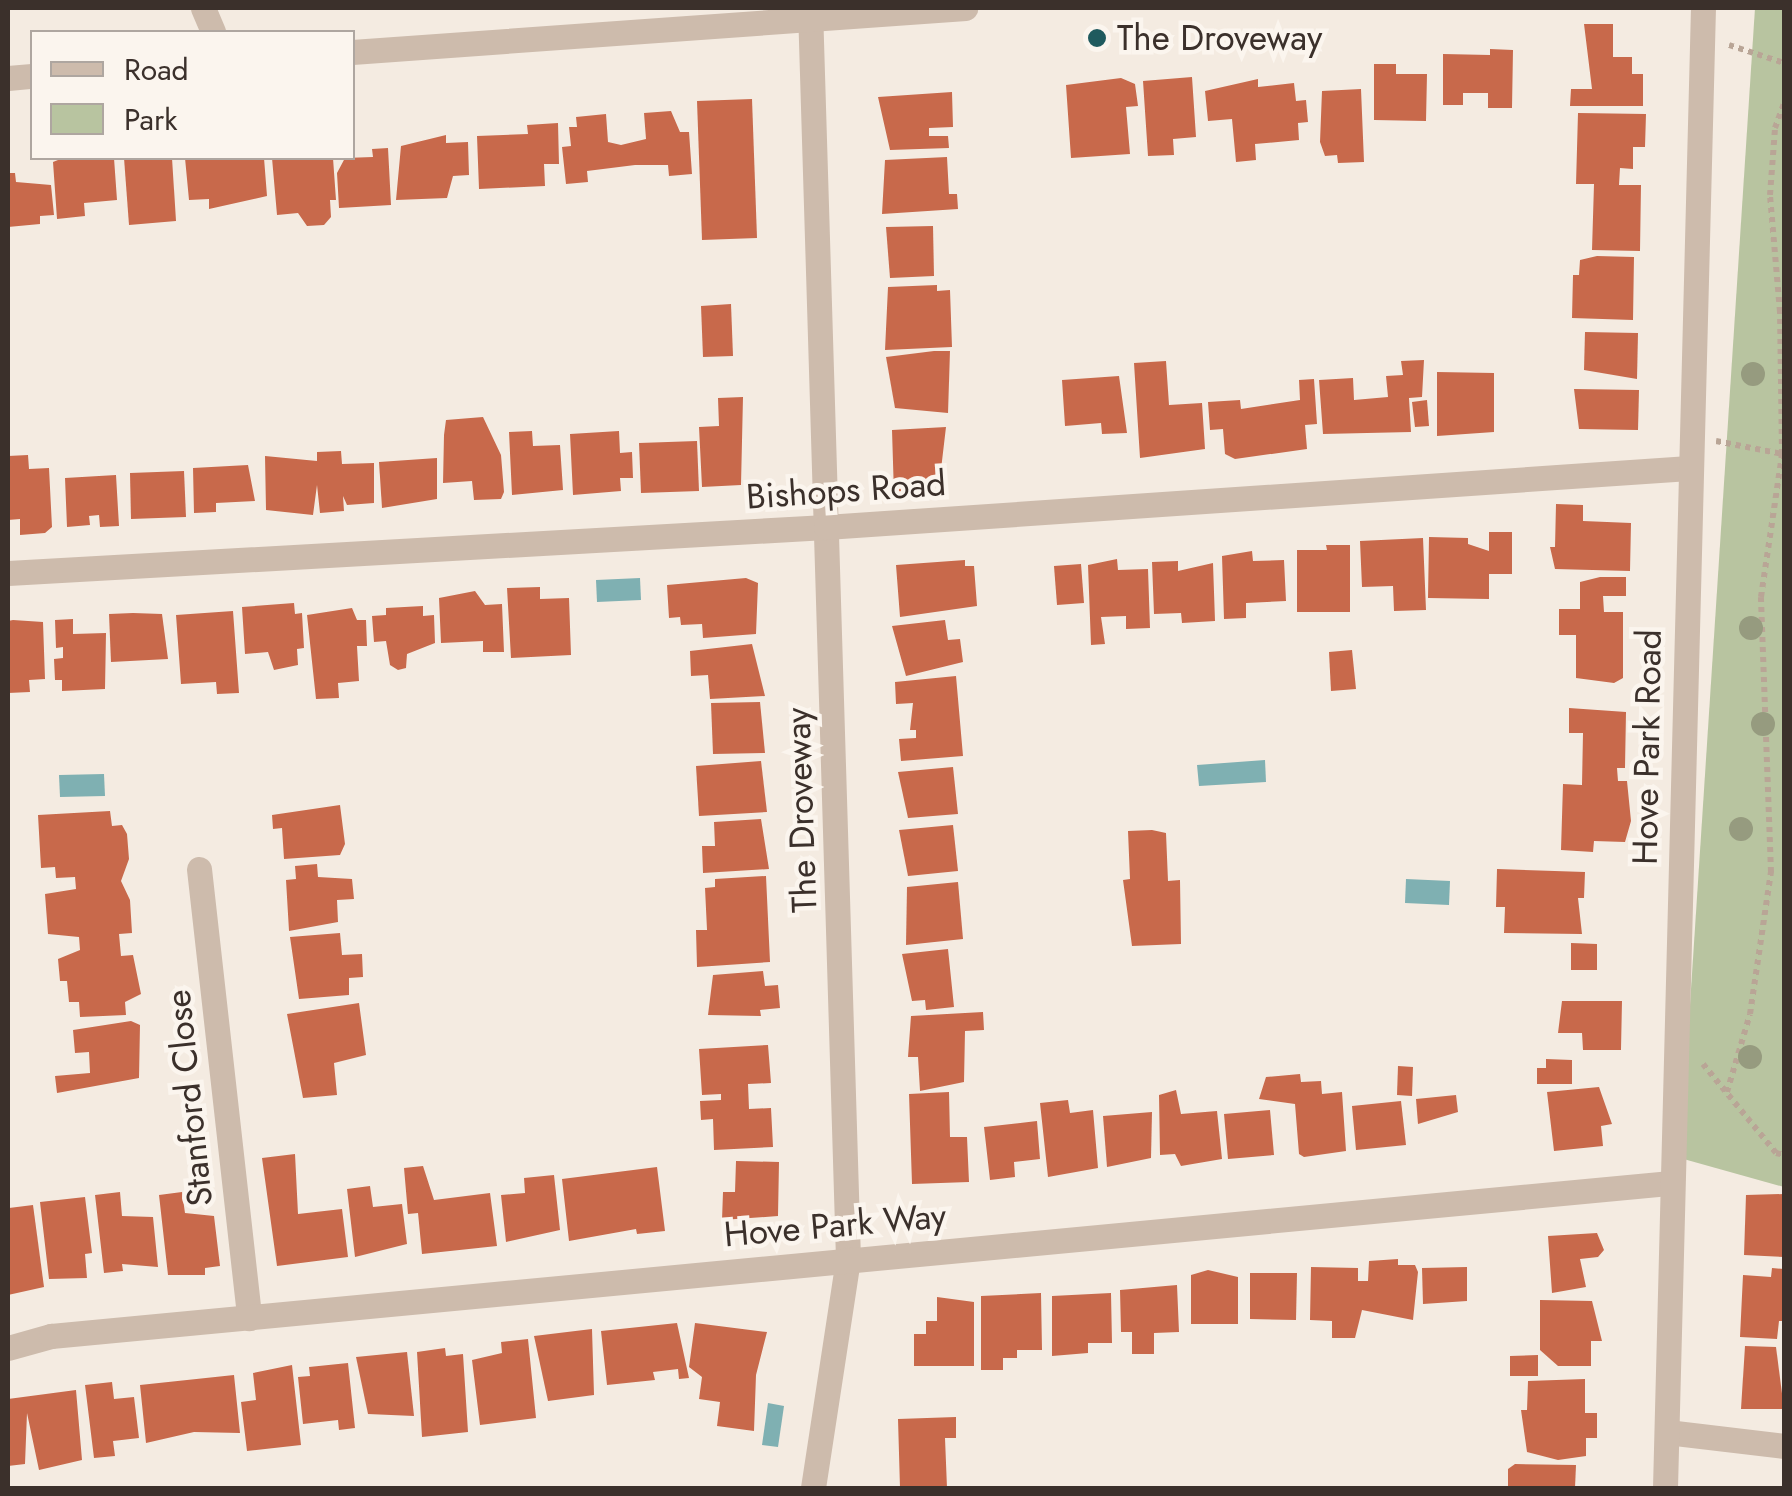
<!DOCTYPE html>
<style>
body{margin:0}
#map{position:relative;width:1792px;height:1496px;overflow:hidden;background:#f4ebe1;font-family:Jost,sans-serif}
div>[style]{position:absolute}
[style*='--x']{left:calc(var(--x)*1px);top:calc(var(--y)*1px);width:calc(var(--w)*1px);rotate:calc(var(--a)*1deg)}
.green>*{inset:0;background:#b8c4a0}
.water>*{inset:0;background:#7fb0b2}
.building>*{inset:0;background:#c8694b}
.path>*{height:6px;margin-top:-3px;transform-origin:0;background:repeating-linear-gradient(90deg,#b9a596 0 5px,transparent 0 10px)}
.minor>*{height:25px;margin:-12.5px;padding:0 12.5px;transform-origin:12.5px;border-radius:12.5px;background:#cdbbac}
.trees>*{width:24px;height:24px;margin:-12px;border-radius:50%;background:#969b7f}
.dots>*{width:28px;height:28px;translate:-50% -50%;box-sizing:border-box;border:5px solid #fbf5ee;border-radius:50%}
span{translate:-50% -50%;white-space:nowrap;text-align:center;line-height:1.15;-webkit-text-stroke:9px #fbf5ee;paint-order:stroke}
.poi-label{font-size:35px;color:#3b302b}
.left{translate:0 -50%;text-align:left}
.street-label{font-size:35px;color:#3b302b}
.frame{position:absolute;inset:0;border:10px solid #3b302b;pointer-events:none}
.legend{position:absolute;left:30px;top:30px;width:325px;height:130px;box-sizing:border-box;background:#fbf5ee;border:2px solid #aea6a0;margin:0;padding:12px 18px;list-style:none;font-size:30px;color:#3b302b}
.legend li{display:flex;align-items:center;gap:20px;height:50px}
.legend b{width:50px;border:2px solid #aea6a0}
</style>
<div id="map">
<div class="green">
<div style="clip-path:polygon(1755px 8px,1784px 8px,1784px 1187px,1680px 1158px)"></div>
</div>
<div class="water">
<div style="clip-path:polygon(640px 578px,641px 600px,597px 602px,596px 580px)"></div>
<div style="clip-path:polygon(1265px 760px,1266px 782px,1199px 786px,1197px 765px)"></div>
<div style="clip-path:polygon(104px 774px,105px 796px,60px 797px,59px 775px)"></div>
<div style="clip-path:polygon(1406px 879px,1450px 881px,1449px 905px,1405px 903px)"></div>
<div style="clip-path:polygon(768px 1403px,784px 1406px,778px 1447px,762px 1445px)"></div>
</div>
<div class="building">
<div style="clip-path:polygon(1584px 24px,1613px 24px,1613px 57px,1632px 57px,1632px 74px,1643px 74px,1643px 106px,1570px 106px,1571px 89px,1592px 89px)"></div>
<div style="clip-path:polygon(1490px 49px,1513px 50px,1512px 108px,1488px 108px,1488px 93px,1463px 93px,1463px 105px,1443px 105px,1443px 54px,1490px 55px)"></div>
<div style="clip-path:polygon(1374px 64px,1396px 64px,1396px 74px,1427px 74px,1426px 121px,1374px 120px)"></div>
<div style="clip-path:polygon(1192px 77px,1196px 137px,1173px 139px,1174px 155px,1148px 156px,1143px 81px)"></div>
<div style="clip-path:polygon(1121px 78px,1135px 84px,1138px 106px,1126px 107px,1130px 154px,1071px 158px,1066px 85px)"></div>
<div style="clip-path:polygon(1258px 79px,1258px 87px,1294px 83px,1296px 101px,1306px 100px,1308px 122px,1298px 123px,1299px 140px,1255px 144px,1256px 160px,1236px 162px,1232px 119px,1208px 121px,1205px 91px)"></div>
<div style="clip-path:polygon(1361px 89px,1364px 162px,1338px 163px,1337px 155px,1325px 156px,1320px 142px,1322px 91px)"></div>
<div style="clip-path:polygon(952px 92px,953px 127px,929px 128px,929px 136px,948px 136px,949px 148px,890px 150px,878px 97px)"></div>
<div style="clip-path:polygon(752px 99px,757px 238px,702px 240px,697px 101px)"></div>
<div style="clip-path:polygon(671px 111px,680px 132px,689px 132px,692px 174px,669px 176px,668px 165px,635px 165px,587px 171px,588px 182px,566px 184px,562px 147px,571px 146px,569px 127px,577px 127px,576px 117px,606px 114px,608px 142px,621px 145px,646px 139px,644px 113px)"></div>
<div style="clip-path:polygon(1578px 113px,1646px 114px,1645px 147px,1633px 147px,1633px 169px,1620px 168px,1619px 185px,1641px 185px,1640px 251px,1592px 250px,1594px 184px,1576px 184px)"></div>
<div style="clip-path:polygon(558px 123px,559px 164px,544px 164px,545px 186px,479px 189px,477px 136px,528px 134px,527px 125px)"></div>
<div style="clip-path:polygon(446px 135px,446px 143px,468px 142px,469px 175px,453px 176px,447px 198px,396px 200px,401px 146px)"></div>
<div style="clip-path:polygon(388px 148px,391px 205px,339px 208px,337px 173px,345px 158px,373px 157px,372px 149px)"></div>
<div style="clip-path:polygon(947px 157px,949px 194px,957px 194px,958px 209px,882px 214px,885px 160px)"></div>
<div style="clip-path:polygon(63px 158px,114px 158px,117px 200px,84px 203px,85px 216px,57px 219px,53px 162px)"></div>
<div style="clip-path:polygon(124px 158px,172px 158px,176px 221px,129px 225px)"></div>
<div style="clip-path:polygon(185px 158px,264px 158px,267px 196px,209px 209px,209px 199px,189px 200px)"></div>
<div style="clip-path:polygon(272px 158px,333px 158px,336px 200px,330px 200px,331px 217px,324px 225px,307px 226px,298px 213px,277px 215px)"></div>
<div style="clip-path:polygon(8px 173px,15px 173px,16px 182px,51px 185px,54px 215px,40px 216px,40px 224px,8px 227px)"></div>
<div style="clip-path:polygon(933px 226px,934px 276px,890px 278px,886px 227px)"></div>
<div style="clip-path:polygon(1597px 256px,1634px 257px,1633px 320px,1572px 318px,1573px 275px,1579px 275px,1580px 260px)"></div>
<div style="clip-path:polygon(937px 285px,937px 291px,950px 290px,952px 347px,885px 350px,888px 287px)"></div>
<div style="clip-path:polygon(731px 304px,733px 356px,703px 357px,701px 306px)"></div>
<div style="clip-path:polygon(1585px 332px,1638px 333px,1637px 379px,1584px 370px)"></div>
<div style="clip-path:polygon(934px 351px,950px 351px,948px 413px,895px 408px,886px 357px)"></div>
<div style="clip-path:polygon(1424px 360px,1422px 397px,1409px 398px,1411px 432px,1323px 434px,1319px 380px,1353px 378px,1354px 400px,1388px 397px,1386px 376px,1403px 375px,1401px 361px)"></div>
<div style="clip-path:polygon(1166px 361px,1169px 405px,1202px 403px,1205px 449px,1140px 458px,1134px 363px)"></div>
<div style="clip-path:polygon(1437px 372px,1494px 373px,1494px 432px,1437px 436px)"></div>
<div style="clip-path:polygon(1119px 376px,1127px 433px,1102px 434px,1101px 423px,1065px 426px,1062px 380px)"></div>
<div style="clip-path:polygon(1314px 379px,1317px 424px,1305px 425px,1307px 449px,1235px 459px,1225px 454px,1223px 429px,1210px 430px,1208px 402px,1240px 400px,1241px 409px,1300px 400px,1299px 380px)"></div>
<div style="clip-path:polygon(1574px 389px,1639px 390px,1638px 430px,1579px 429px)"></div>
<div style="clip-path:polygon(743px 397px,741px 485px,702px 487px,699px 427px,719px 426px,718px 398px)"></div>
<div style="clip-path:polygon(1427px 400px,1429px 426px,1415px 427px,1412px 402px)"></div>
<div style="clip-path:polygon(483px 417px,501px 455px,504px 492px,501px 499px,474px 500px,472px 481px,443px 483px,444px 435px,446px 420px)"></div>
<div style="clip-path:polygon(946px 427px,940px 478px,928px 478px,928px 494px,894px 495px,892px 430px)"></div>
<div style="clip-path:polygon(532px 431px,533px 446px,560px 445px,563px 490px,512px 495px,509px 432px)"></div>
<div style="clip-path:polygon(619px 431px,620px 453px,632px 452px,633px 478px,620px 478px,621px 491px,573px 495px,570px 434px)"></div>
<div style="clip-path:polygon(697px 441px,699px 491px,641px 493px,639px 443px)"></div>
<div style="clip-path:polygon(341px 451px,342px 464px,374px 463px,374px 503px,347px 505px,343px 496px,344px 511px,320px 513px,317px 485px,313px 515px,266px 510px,265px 456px,317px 461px,317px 452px)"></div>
<div style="clip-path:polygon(28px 455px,29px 469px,49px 468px,52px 527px,45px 533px,20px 535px,20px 519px,8px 520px,8px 456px)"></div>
<div style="clip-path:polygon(437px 458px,437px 499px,382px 508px,379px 462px)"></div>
<div style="clip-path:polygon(248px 465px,255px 501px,216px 503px,216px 512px,194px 513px,193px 468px)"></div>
<div style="clip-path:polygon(184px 471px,186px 517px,131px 519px,130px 473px)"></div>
<div style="clip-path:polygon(116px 475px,119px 526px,100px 527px,99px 515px,89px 516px,90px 525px,67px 527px,65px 478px)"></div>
<div style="clip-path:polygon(1556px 504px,1583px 505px,1583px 521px,1631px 523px,1630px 571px,1555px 569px,1550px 547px,1555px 547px)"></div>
<div style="clip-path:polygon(1489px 532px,1512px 532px,1512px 574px,1489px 574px,1489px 599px,1428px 598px,1429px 537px,1468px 538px,1468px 544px,1489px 551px)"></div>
<div style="clip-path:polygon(1423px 538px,1426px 610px,1394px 611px,1393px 586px,1362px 587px,1360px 541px)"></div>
<div style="clip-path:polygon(1326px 545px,1350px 545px,1350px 612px,1297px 612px,1297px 550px,1327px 550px)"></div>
<div style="clip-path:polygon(1252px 551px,1253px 561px,1284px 560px,1286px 601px,1246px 603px,1246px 618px,1224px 619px,1222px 556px)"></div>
<div style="clip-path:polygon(1117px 559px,1118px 570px,1148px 569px,1150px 628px,1126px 629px,1126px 616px,1101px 617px,1105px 644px,1091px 645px,1088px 565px)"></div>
<div style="clip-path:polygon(965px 560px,965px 566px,974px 566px,977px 606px,900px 617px,896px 565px)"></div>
<div style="clip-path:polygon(1178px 561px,1178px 571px,1213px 563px,1215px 621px,1182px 623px,1181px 613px,1154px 614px,1152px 562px)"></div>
<div style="clip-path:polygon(1081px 564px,1084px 603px,1057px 605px,1054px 566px)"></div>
<div style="clip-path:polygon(1600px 577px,1626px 577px,1626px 596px,1603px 596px,1604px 612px,1623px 612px,1623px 678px,1614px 683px,1576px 678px,1576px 635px,1559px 635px,1559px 609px,1580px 609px,1580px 582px)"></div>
<div style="clip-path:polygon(746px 578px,758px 583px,756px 634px,703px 638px,702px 624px,681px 625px,680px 617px,669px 618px,667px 585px)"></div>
<div style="clip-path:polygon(540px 587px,540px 599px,569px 598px,571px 655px,511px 658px,507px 588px)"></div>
<div style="clip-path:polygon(475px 591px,485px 605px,502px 604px,504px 652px,483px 652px,483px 641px,441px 643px,439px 598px)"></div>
<div style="clip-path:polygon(294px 603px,295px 614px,302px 613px,304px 648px,297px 649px,298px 665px,274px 670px,268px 652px,245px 654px,242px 607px)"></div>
<div style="clip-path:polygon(423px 606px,423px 616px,434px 615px,435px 643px,407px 654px,406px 668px,398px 670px,390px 665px,386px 641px,374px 642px,372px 616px,386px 615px,386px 608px)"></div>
<div style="clip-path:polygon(352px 608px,357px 620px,366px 620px,367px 646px,357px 646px,359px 681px,338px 683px,339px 698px,316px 699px,307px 615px)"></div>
<div style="clip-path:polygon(233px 611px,239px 693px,217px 694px,216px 682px,181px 684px,176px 615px)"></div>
<div style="clip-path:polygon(133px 613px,162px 614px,168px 659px,111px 662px,109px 614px)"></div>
<div style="clip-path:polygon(73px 619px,73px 634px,106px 633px,105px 689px,62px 691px,62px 680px,55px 680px,54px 659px,63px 658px,63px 647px,56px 648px,55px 620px)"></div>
<div style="clip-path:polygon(13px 620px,43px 622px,45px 679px,29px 680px,30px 692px,8px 693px,8px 621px)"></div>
<div style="clip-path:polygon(945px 620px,948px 640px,960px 639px,963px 662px,906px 676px,892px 626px)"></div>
<div style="clip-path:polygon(752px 644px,765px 696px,710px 699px,708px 675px,691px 676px,690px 651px)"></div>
<div style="clip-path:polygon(1352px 650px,1356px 689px,1331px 691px,1329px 652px)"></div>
<div style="clip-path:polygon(956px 676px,963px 756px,901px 761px,899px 739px,916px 738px,916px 730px,910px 730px,913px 703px,896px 704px,895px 682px)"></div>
<div style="clip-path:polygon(760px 702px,765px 753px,713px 754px,711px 703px)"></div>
<div style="clip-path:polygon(1569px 708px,1626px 712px,1625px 768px,1617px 768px,1618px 781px,1627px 781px,1631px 821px,1625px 842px,1594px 841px,1593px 852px,1561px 850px,1563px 784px,1582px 785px,1583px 733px,1569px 733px)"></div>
<div style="clip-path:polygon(761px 761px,767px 812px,699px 816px,696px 766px)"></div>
<div style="clip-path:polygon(953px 767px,958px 814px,908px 818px,898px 772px)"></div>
<div style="clip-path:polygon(340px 805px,345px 844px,340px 855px,284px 859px,282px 828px,273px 829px,272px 815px)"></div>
<div style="clip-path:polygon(110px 811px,112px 826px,122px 825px,127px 834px,129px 859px,121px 881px,130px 900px,132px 933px,119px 934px,121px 956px,133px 955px,141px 994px,125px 1002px,126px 1015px,80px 1017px,79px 1002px,69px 1002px,67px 981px,60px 981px,58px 959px,80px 950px,79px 937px,48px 934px,45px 894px,76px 889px,75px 877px,56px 878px,55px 867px,41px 868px,38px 815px)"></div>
<div style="clip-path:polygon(761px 819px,769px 869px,703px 873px,702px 846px,715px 846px,714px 822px)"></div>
<div style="clip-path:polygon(953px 825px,958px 871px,908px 876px,899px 830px)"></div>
<div style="clip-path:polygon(1152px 830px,1166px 833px,1168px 881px,1180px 880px,1181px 944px,1132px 946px,1123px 880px,1130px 879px,1128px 831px)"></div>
<div style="clip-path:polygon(317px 864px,318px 877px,352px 879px,354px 899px,337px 900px,338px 922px,289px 931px,286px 880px,296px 879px,295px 866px)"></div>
<div style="clip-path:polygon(1497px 869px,1585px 872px,1584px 898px,1578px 898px,1582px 934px,1504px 933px,1505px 907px,1496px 907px)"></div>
<div style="clip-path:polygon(766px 876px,770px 962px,697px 967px,696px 930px,707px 930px,705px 888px,715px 887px,715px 879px)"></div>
<div style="clip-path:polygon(958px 882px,963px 939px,906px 945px,907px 887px)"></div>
<div style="clip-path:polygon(340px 933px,342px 955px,362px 954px,363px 977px,349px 978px,349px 995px,299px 999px,290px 937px)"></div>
<div style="clip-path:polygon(1571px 943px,1597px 944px,1597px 970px,1571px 970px)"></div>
<div style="clip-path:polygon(948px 949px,954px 1007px,926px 1010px,925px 1000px,912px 1001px,902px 954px)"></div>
<div style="clip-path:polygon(763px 971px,765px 986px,778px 985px,780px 1008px,760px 1010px,761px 1016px,708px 1015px,713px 975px)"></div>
<div style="clip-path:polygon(1562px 1001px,1622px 1001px,1621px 1050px,1583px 1050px,1582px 1033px,1558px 1033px)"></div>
<div style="clip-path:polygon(359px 1003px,366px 1055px,334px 1063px,337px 1095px,303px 1098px,287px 1014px)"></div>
<div style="clip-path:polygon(983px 1012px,984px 1030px,965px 1031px,964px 1082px,920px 1091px,918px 1057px,908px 1057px,911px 1016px)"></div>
<div style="clip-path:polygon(131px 1021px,140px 1025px,139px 1078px,57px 1093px,55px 1076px,90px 1073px,89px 1052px,75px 1053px,73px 1030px)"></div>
<div style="clip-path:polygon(768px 1045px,771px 1083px,748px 1084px,749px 1109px,771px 1108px,773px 1147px,714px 1150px,713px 1119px,701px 1120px,700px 1101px,721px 1100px,721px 1094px,702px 1095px,699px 1049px)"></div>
<div style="clip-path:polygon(1546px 1059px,1572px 1060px,1572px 1084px,1537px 1084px,1537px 1068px,1546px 1068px)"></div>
<div style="clip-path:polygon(1398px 1066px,1413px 1067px,1412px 1096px,1397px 1095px)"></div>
<div style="clip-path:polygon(1300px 1074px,1301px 1082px,1321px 1081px,1322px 1094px,1342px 1092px,1346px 1151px,1304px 1157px,1299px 1154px,1295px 1104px,1259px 1099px,1266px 1077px)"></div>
<div style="clip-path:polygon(1599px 1087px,1612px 1124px,1601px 1126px,1603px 1146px,1554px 1151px,1547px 1092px)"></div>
<div style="clip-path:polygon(1176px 1090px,1181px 1114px,1217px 1111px,1222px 1159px,1181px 1166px,1175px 1154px,1160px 1155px,1159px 1095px)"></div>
<div style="clip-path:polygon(949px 1092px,950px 1137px,967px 1137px,969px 1182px,912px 1184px,909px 1094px)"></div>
<div style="clip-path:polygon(1456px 1095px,1458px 1112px,1418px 1124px,1416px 1099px)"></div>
<div style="clip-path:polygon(1068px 1100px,1070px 1113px,1093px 1110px,1098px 1168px,1048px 1177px,1040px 1103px)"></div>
<div style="clip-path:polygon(1401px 1101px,1406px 1145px,1356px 1150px,1352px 1106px)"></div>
<div style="clip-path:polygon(1270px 1110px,1274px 1155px,1228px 1159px,1224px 1114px)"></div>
<div style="clip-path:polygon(1152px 1112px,1151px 1158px,1107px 1167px,1103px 1116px)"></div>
<div style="clip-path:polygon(1037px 1121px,1040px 1159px,1014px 1162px,1015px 1177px,990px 1180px,984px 1127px)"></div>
<div style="clip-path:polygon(295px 1154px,298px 1214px,342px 1209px,348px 1257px,277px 1266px,262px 1158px)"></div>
<div style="clip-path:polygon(736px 1161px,779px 1162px,778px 1216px,722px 1220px,723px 1192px,735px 1192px)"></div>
<div style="clip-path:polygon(423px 1166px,434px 1200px,490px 1193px,497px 1246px,422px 1254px,418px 1213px,408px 1214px,404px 1168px)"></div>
<div style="clip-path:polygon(657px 1167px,665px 1231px,637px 1234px,636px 1229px,569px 1241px,562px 1179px)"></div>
<div style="clip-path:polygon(554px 1175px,560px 1230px,506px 1242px,501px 1195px,525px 1193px,524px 1178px)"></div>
<div style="clip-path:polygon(370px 1186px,373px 1207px,402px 1204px,407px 1244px,355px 1257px,347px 1189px)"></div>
<div style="clip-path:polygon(120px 1192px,122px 1216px,153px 1217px,158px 1267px,122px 1264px,123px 1271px,104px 1273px,95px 1195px)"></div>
<div style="clip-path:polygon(182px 1192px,185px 1213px,214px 1216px,220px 1266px,205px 1268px,205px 1275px,168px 1275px,159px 1195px)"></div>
<div style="clip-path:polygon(1784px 1194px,1784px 1257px,1744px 1255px,1746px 1195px)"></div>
<div style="clip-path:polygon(85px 1197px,92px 1253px,85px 1254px,87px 1278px,49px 1279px,40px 1202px)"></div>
<div style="clip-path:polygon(33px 1205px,44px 1287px,8px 1295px,9px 1208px)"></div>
<div style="clip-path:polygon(1597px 1233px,1604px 1250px,1598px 1257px,1580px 1259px,1586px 1287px,1552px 1293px,1548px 1236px)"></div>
<div style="clip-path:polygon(1398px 1259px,1398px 1265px,1415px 1265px,1418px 1272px,1413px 1320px,1362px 1310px,1355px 1338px,1332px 1338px,1332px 1321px,1310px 1320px,1311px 1267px,1358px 1268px,1358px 1281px,1368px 1281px,1369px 1261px)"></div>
<div style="clip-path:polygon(1467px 1267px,1467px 1301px,1423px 1304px,1422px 1268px)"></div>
<div style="clip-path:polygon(1772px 1268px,1784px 1269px,1784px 1321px,1779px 1321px,1777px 1339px,1740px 1337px,1743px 1275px,1771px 1277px)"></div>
<div style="clip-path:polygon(1208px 1270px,1238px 1277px,1238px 1324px,1191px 1324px,1191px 1275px)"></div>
<div style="clip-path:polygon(1250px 1273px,1297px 1273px,1296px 1320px,1250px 1319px)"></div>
<div style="clip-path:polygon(1177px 1285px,1179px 1332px,1154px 1333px,1154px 1354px,1132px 1354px,1132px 1332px,1121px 1332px,1120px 1290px)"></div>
<div style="clip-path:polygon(1041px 1293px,1042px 1350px,1017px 1350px,1017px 1358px,1003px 1358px,1003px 1370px,981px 1370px,981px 1296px)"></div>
<div style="clip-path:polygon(1111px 1293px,1112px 1343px,1088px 1343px,1088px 1353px,1052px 1356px,1052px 1296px)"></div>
<div style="clip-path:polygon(937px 1297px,974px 1302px,974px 1366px,914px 1366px,914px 1334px,926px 1334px,926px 1321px,937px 1321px)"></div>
<div style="clip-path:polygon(1540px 1300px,1592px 1301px,1602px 1341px,1591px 1341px,1591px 1366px,1558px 1366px,1540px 1350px)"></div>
<div style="clip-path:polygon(677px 1323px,689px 1378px,679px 1379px,678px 1369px,653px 1372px,655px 1380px,607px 1385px,601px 1331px)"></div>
<div style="clip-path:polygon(695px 1323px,767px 1332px,756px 1375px,754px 1431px,717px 1426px,720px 1402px,699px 1399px,702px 1377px,689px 1367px)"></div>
<div style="clip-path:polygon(592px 1329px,594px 1395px,548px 1401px,534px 1336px)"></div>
<div style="clip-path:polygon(528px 1339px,536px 1418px,480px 1425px,472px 1360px,502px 1353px,501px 1342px)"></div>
<div style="clip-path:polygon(1745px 1346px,1776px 1347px,1784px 1409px,1741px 1409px)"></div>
<div style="clip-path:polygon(445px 1348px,446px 1356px,463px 1354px,468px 1432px,422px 1437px,417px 1352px)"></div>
<div style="clip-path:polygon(407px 1352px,414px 1416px,368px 1414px,356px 1357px)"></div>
<div style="clip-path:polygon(1538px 1355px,1538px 1376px,1510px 1376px,1510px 1356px)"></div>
<div style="clip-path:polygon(348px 1363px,355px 1428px,339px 1430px,338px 1420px,303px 1424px,298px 1377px,310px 1376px,309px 1367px)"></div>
<div style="clip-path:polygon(292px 1365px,301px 1445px,247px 1451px,241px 1402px,256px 1400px,253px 1373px)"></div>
<div style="clip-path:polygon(234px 1375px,240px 1433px,194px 1432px,146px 1443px,140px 1385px)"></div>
<div style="clip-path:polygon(1585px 1379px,1585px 1413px,1597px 1413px,1597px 1438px,1586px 1438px,1586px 1456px,1558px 1460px,1527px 1452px,1521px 1410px,1527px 1410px,1528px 1381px)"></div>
<div style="clip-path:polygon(112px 1382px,114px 1399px,134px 1397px,139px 1438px,113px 1441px,115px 1456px,94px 1458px,85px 1385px)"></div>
<div style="clip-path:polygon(76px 1390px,82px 1460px,39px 1470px,27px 1413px,25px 1464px,8px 1466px,8px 1399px)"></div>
<div style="clip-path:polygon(956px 1417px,956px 1438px,945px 1438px,947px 1488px,900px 1488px,898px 1419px)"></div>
<div style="clip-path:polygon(1515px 1464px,1576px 1465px,1575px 1488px,1508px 1488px,1508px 1469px)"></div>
</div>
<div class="path">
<div style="--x:1729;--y:45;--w:58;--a:18.1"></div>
<div style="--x:1716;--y:441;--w:67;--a:11.1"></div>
<div style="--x:1703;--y:1064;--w:115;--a:50.6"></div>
<div style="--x:1776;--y:1153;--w:8;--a:14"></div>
<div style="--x:1727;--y:1092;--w:81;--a:-73.6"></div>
<div style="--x:1750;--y:1014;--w:144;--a:-81.6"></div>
<div style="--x:1771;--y:872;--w:275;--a:-92.1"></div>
<div style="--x:1761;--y:597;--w:145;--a:-81.6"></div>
<div style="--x:1782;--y:454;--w:142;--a:-90.8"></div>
<div style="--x:1780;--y:312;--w:117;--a:-94.9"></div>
<div style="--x:1770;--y:195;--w:67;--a:-85.7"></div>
<div style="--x:1775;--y:128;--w:27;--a:-70"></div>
</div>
<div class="minor">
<div style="--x:203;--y:8;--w:26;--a:67"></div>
<div style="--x:810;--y:8;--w:1252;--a:88.26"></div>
<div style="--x:848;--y:1259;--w:232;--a:98.7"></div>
<div style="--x:352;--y:52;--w:615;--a:-4.11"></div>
<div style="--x:8;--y:78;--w:24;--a:-5"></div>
<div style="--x:8;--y:573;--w:819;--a:-3.22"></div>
<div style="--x:826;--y:527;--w:865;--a:-3.91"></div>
<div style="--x:199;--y:869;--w:452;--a:83.6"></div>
<div style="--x:8;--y:1348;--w:45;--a:-15.6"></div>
<div style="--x:51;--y:1336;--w:1627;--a:-5.4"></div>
<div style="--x:1667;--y:1432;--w:118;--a:6.8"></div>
<div style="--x:1665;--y:1488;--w:1480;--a:-88.53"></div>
</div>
<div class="trees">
<div style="left:1753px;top:374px"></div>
<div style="left:1751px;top:628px"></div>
<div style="left:1763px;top:724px"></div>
<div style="left:1741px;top:829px"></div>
<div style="left:1750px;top:1057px"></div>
</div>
<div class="dots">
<div style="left:1097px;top:38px;background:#1f5a5e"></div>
</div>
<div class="poi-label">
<span class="left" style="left:1117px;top:38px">The Droveway</span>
</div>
<div class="street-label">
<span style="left:846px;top:490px;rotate:-4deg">Bishops Road</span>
<span style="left:1647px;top:747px;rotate:-89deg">Hove Park Road</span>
<span style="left:801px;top:810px;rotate:-92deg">The Droveway</span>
<span style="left:189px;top:1098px;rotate:-96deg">Stanford Close</span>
<span style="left:835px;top:1225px;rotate:-5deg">Hove Park Way</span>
</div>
<div class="frame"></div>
<ul class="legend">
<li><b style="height:12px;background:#cdbbac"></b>Road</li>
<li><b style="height:28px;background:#b8c4a0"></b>Park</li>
</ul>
</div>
